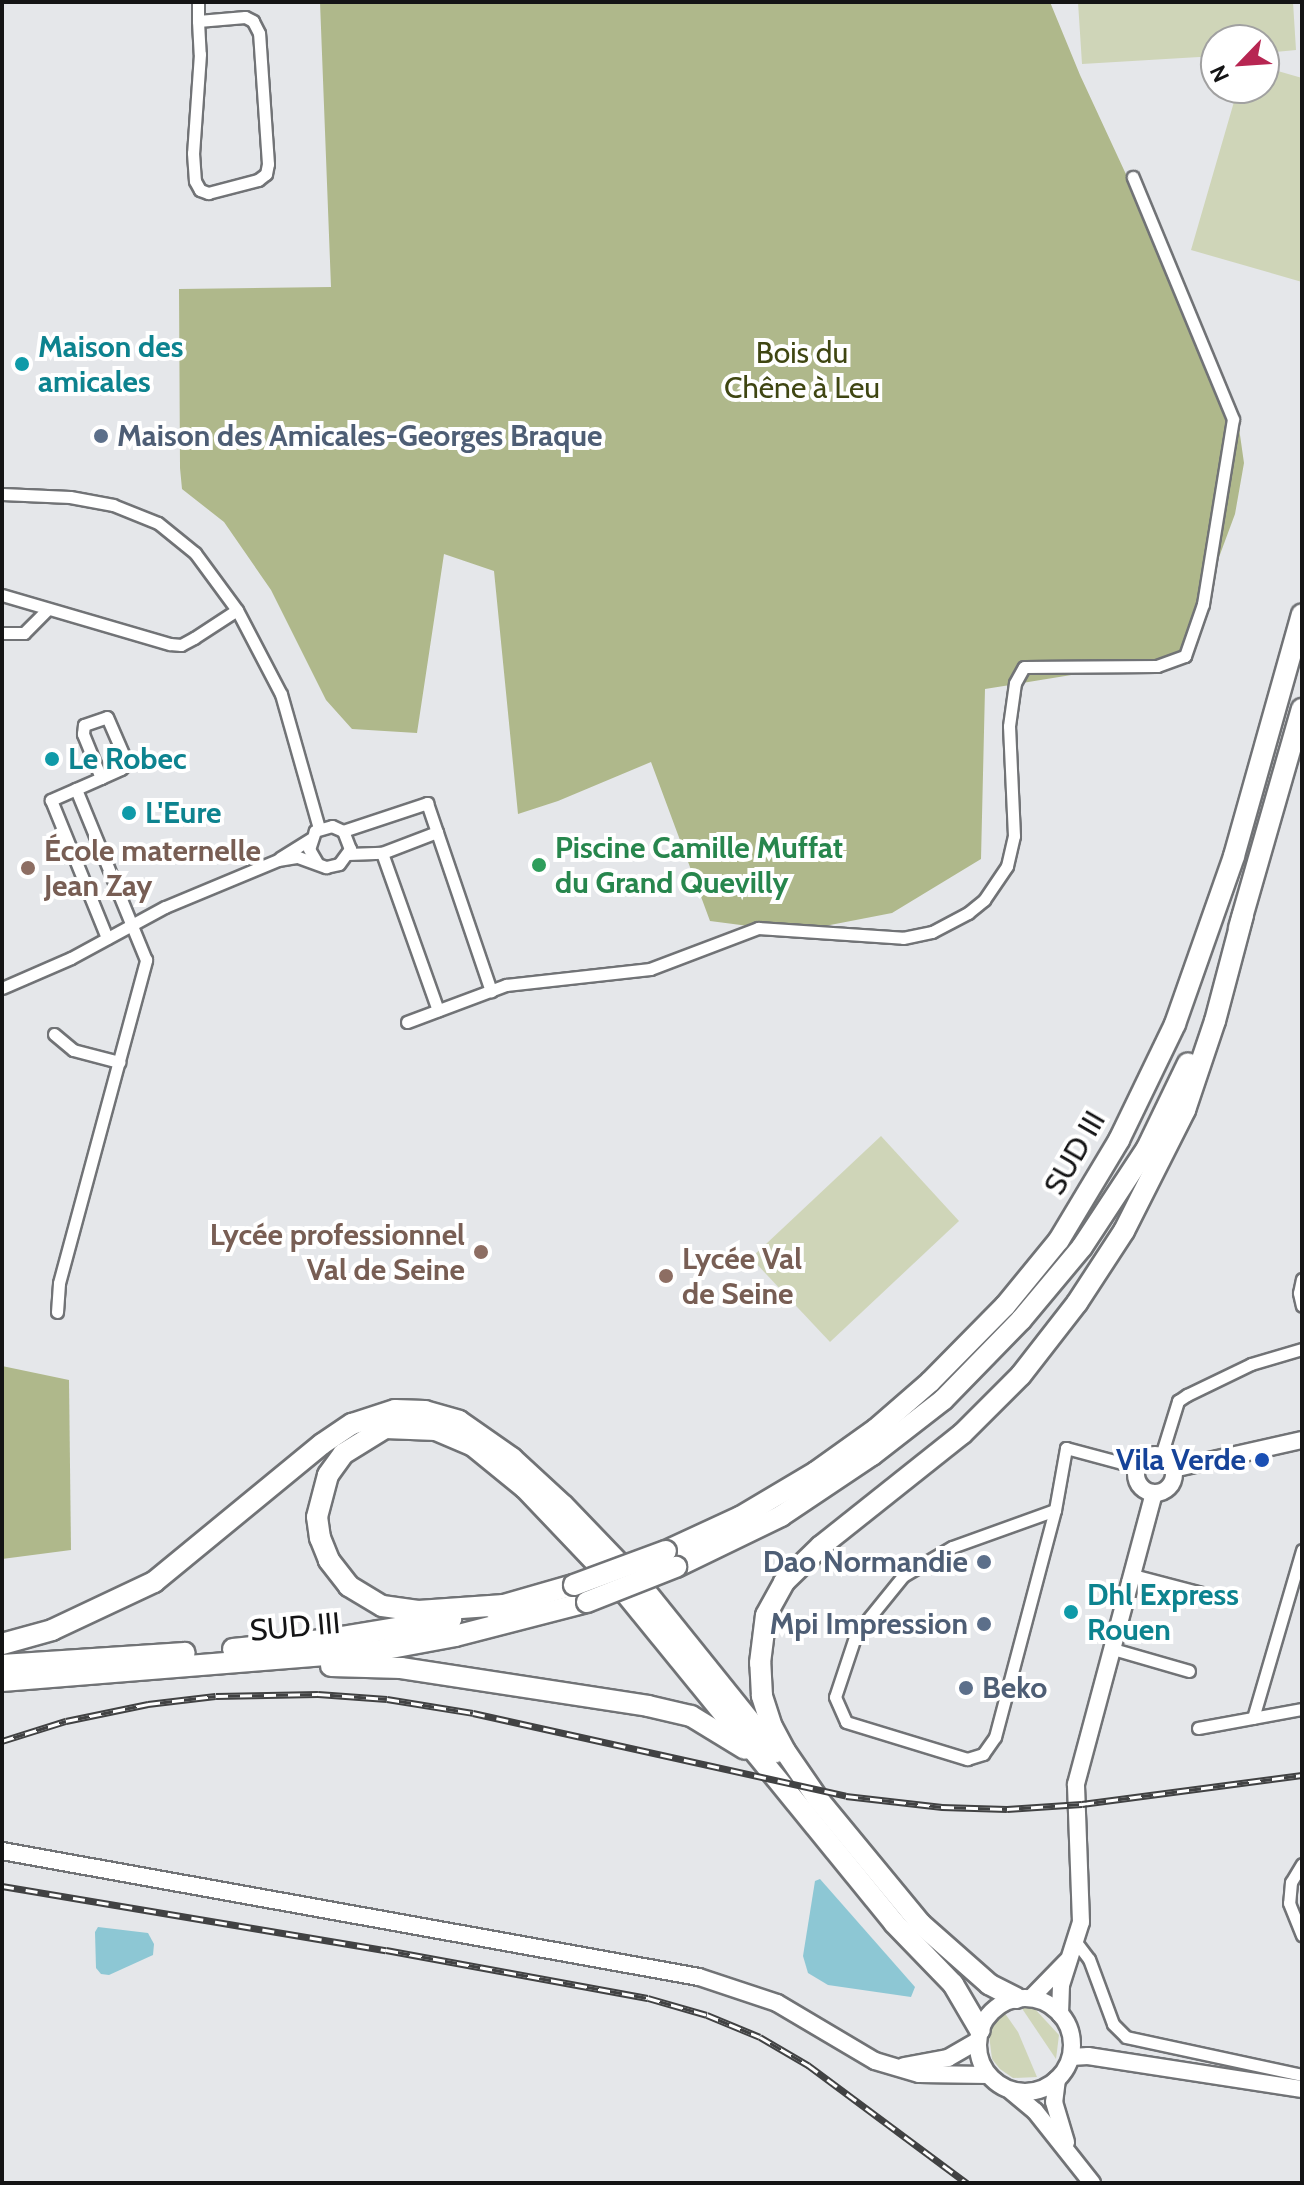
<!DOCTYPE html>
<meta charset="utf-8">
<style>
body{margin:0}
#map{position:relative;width:1304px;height:2185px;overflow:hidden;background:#e5e7ea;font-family:Cabin,sans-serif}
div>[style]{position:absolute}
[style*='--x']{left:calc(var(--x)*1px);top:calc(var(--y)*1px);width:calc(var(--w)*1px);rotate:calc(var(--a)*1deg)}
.green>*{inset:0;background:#cfd5b8}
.forest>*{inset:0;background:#afb88b}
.water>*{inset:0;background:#8dc7d4}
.roads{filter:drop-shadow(2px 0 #717376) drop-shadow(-2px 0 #717376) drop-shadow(0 2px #717376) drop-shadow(0 -2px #717376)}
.street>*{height:11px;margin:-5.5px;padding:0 5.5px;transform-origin:5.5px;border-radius:5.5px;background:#fff}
.secondary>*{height:16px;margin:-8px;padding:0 8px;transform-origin:8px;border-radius:8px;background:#fff}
.secondary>.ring{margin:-8px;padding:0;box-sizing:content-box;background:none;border:16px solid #fff;border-radius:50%}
.highway>*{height:20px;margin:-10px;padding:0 10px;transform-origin:10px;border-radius:10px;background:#fff}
.rail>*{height:7px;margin-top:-3.5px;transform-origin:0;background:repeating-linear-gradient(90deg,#fff 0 12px,#414243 0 24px);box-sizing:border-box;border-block:2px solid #414243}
.bridges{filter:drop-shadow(2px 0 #717376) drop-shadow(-2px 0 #717376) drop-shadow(0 2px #717376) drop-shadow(0 -2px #717376)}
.highway-bridge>*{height:20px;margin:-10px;padding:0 10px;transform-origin:10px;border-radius:10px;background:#fff}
.dots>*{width:22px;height:22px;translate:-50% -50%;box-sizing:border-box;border:4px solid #fff;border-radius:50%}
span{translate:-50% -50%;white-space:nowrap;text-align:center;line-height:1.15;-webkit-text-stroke:8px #fff;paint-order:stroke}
.culture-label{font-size:30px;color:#0d838f;font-weight:700}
.left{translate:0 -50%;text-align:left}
.park-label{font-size:30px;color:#3f4612}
.service-label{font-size:30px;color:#4e5e75;font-weight:700}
.right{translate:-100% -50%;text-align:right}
.leisure-label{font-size:30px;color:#27864d;font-weight:700}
.education-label{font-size:30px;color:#785e54;font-weight:700}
.street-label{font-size:30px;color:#141415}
.transit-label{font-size:30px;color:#164399;font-weight:700}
.frame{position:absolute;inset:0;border:4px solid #141415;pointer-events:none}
.north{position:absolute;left:1200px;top:24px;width:80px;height:80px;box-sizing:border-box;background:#fff;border:2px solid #a1a1a1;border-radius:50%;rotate:245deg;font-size:22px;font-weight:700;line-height:32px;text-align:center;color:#141415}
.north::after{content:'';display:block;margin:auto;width:28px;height:36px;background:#b72652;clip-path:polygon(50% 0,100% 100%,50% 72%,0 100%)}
</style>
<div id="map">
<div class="green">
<div style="clip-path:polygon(1078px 2px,1293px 2px,1296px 50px,1264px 53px,1264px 40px,1216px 40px,1216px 56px,1082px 64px)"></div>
<div style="clip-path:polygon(1264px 67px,1302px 78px,1302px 282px,1191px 250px,1238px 88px,1264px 88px)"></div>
<div style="clip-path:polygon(881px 1136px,959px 1221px,830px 1342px,751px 1258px)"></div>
<div style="clip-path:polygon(1021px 2007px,1034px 2008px,1059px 2035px,1056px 2059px)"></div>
<div style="clip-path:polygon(1004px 2012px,1018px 2032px,1037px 2077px,1013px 2078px,1000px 2069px,992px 2059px,989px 2035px,994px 2021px)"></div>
</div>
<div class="forest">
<div style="clip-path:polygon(320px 2px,1050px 2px,1080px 75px,1237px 414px,1244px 463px,1235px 514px,1182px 657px,985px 689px,981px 859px,892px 913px,794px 932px,710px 921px,651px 762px,558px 801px,518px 814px,494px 571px,444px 554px,417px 733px,352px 729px,326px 700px,271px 590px,224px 522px,182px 489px,180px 468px,179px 289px,331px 287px)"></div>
<div style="clip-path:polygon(2px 1366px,69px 1380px,71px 1550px,2px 1559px)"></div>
</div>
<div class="water">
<div style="clip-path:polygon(820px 1879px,915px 1987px,911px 1997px,828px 1985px,808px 1973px,803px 1956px,815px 1881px)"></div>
<div style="clip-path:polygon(98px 1927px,148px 1933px,154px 1944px,153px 1955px,109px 1975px,101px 1974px,96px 1968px,95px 1932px)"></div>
</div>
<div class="roads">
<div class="street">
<div style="--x:198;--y:2;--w:19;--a:90"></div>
<div style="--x:198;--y:21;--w:33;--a:87"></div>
<div style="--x:200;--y:54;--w:99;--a:94"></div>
<div style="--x:193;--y:153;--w:28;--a:86"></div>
<div style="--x:195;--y:181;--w:10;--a:61"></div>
<div style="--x:200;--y:190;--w:9;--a:21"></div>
<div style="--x:208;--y:193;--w:52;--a:-14.6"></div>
<div style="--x:258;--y:180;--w:10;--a:-37"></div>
<div style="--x:266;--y:174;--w:10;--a:-79"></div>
<div style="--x:268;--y:164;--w:131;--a:-93.9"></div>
<div style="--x:259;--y:33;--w:13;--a:-117"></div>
<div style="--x:253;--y:21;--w:9;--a:-153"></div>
<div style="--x:245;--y:17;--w:47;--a:175.1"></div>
<div style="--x:2;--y:494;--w:68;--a:2.5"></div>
<div style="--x:70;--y:497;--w:44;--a:10.5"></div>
<div style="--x:113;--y:505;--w:48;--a:21.8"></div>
<div style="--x:158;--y:523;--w:48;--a:39"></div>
<div style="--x:195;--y:553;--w:71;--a:53.6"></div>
<div style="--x:237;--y:610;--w:95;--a:62.4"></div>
<div style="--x:281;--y:694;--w:139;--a:74.2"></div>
<div style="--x:2;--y:595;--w:175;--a:16.3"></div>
<div style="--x:170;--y:644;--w:11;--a:5"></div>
<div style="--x:181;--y:645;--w:15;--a:-28"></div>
<div style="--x:194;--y:638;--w:51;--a:-33.1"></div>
<div style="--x:2;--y:633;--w:22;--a:0"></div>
<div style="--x:24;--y:633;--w:34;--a:-45"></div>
<div style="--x:101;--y:778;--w:48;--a:-112.2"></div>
<div style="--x:83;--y:734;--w:9;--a:-84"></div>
<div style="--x:84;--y:725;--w:24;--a:-19"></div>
<div style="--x:107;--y:717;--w:50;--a:66.5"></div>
<div style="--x:127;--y:763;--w:8;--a:135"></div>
<div style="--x:121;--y:769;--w:22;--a:156"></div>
<div style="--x:101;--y:778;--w:55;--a:156.3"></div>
<div style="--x:51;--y:800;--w:149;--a:67.9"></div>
<div style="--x:343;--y:831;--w:89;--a:-18.4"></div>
<div style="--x:427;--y:803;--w:199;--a:71.2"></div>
<div style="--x:382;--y:853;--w:167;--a:70.4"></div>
<div style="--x:348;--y:854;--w:34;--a:-2"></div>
<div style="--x:382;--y:853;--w:59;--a:-20.9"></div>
<div style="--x:280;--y:858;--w:36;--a:-32"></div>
<div style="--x:2;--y:988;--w:75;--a:-23.5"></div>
<div style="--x:71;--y:958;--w:107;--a:-28.5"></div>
<div style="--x:165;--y:907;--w:122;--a:-22.6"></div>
<div style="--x:278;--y:860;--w:20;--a:-9"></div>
<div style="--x:298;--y:857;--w:30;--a:20"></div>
<div style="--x:326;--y:867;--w:13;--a:-13"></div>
<div style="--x:339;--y:864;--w:19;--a:-54"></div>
<div style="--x:350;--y:849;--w:19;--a:-111"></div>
<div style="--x:343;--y:831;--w:12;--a:-156"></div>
<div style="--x:332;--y:826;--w:18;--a:164"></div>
<div style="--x:315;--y:831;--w:19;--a:108"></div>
<div style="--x:309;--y:849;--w:16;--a:60"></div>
<div style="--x:407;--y:1022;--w:106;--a:-20.5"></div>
<div style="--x:506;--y:985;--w:145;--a:-6.3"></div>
<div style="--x:650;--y:969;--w:116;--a:-20.8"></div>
<div style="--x:758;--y:928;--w:145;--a:3.9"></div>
<div style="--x:903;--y:938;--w:30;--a:-12"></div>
<div style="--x:932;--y:932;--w:41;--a:-27.8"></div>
<div style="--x:968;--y:913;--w:21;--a:-39"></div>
<div style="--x:984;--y:900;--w:41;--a:-55.9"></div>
<div style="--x:1007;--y:866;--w:31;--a:-77"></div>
<div style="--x:1014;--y:836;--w:110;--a:-92.6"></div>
<div style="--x:1009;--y:726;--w:43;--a:-82.1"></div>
<div style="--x:1015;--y:683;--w:18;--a:-61"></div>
<div style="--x:1024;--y:667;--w:133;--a:-0.4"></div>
<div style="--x:1157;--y:666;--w:30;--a:-20"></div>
<div style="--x:1185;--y:656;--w:55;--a:-70.9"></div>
<div style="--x:1203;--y:604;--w:187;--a:-80.8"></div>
<div style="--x:1233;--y:419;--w:262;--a:-112.5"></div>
<div style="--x:54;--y:1034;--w:25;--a:40"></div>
<div style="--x:73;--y:1050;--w:48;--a:14.6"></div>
<div style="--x:1302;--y:1279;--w:14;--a:102"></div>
<div style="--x:1299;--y:1293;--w:13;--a:77"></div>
<div style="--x:57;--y:1312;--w:29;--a:-86"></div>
<div style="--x:59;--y:1283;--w:335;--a:-74.9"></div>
<div style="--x:146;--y:960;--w:185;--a:-112.3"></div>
<div style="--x:1161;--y:1456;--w:58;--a:-72.8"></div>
<div style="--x:1178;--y:1401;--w:11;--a:-34"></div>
<div style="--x:1187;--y:1395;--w:71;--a:-25.8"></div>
<div style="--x:1251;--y:1364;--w:53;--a:-16.4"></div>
<div style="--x:1055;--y:1510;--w:109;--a:160.2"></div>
<div style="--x:952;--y:1547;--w:57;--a:149.4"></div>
<div style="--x:903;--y:1576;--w:75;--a:129"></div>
<div style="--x:856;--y:1634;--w:66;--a:108.4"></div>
<div style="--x:835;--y:1697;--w:27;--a:66"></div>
<div style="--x:846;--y:1722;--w:127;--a:17"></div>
<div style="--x:967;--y:1759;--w:17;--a:-17"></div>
<div style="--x:983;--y:1754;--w:21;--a:-55"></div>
<div style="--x:995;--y:1737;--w:235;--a:-75.2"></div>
<div style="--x:1055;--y:1510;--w:63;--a:-79.9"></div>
<div style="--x:1066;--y:1448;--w:73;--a:15"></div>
<div style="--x:1133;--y:1575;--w:87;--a:14.7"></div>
<div style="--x:1113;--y:1649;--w:79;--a:16.1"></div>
<div style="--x:1253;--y:1718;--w:175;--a:-73.7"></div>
<div style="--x:1198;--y:1728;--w:106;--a:-10.4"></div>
<div style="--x:1302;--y:1864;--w:21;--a:121"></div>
<div style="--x:1291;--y:1882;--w:21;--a:95"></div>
<div style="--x:1289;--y:1903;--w:35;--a:68"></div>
<div style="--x:1076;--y:1942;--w:21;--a:53"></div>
<div style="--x:1089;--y:1959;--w:69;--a:69.7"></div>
<div style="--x:1113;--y:2024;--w:18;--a:45"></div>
<div style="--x:1126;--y:2037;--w:180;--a:12.2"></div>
</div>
<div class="secondary">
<div class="ring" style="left:1136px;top:1455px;width:22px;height:22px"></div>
<div style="--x:1173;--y:1469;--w:132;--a:-12.7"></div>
<div style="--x:2;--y:1851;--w:708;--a:10.25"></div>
<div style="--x:699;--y:1977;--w:82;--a:18.4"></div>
<div style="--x:777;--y:2003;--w:114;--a:30.6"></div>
<div style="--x:875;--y:2061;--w:46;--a:16.5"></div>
<div style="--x:919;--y:2074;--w:69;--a:0.8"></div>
<div class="ring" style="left:978px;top:1998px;width:78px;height:78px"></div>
<div style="--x:1031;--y:1998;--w:52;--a:-45.8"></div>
<div style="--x:1060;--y:2014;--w:29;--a:-88"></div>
<div style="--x:1061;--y:1985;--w:66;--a:-72.4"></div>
<div style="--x:1081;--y:1922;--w:138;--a:-92.1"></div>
<div style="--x:1076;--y:1784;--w:301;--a:-75"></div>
<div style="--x:1071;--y:2057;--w:17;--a:-3"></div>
<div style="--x:1088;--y:2056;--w:217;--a:8.8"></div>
<div style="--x:904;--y:2066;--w:45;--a:-10.3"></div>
<div style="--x:948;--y:2058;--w:34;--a:-30"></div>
<div style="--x:1057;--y:2079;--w:23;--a:97"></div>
<div style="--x:1054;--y:2102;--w:42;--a:73.3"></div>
<div style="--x:1011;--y:2091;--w:31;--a:40"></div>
<div style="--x:1035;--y:2111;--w:92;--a:51.6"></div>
</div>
<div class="highway">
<div style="--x:1239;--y:928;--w:228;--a:-74"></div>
<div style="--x:666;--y:1551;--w:81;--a:-24.7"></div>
<div style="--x:740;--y:1517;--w:88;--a:-30.6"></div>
<div style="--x:816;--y:1472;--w:74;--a:-35.6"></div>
<div style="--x:876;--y:1429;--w:72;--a:-41"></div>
<div style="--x:930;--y:1382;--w:107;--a:-45.4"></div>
<div style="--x:1005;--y:1306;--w:85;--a:-50.7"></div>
<div style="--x:1059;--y:1240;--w:117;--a:-59"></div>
<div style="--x:1119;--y:1140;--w:129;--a:-64.2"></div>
<div style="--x:1175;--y:1024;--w:178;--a:-70.6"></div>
<div style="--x:1234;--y:856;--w:251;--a:-74.3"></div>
<div style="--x:676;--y:1567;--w:117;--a:-25.9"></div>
<div style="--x:781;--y:1516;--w:110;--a:-33.8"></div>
<div style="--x:872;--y:1455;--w:90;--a:-37.8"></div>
<div style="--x:943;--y:1400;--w:112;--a:-45.7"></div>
<div style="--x:1021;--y:1320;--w:95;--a:-50.1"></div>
<div style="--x:1082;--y:1247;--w:118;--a:-56.7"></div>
<div style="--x:1147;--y:1148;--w:94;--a:-64.2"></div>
<div style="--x:504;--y:1605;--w:86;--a:176"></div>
<div style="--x:418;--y:1611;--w:36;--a:-172"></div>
<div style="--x:382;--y:1606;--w:39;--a:-149"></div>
<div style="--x:349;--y:1586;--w:33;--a:-128"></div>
<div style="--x:329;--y:1560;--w:24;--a:-112"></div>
<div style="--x:320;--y:1538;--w:21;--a:-98"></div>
<div style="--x:317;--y:1517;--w:43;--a:-75.3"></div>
<div style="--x:328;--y:1475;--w:26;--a:-54"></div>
<div style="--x:343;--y:1454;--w:49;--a:-31.8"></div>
<div style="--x:385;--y:1428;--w:51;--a:2.2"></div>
<div style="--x:436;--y:1430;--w:39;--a:23"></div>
<div style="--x:472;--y:1445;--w:68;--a:39.1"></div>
<div style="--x:525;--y:1488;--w:146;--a:46.4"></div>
<div style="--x:626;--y:1594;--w:424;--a:50.8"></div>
<div style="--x:894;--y:1923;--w:85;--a:46"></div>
<div style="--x:953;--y:1984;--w:53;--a:59.6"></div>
<div style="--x:493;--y:1608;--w:84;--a:-15.9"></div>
<div style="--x:2;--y:1644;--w:52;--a:-15.6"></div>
<div style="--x:52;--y:1630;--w:113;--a:-25.2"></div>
<div style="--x:154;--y:1582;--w:217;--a:-39.4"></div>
<div style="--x:322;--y:1444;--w:36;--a:-34"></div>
<div style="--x:352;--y:1424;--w:45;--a:-18"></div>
<div style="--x:395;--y:1410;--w:30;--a:2"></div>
<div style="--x:425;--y:1411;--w:35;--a:16"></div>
<div style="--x:459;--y:1421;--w:65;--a:34.9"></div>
<div style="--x:512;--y:1458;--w:69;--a:42.7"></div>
<div style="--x:563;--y:1505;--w:115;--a:46.1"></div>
<div style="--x:643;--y:1588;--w:211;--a:51.2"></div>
<div style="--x:233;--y:1649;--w:90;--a:-5.7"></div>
<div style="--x:323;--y:1640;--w:130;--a:-9.3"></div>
<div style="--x:2;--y:1665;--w:183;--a:-3.8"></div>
<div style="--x:331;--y:1666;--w:70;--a:1.6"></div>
<div style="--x:401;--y:1668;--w:250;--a:8.7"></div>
<div style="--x:648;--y:1706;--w:44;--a:13.1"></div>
<div style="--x:691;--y:1716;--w:63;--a:31.4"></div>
<div style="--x:2;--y:1681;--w:374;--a:-4.6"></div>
<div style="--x:375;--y:1651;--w:81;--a:-10.6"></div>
<div style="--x:455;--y:1636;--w:136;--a:-14.4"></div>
<div style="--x:1016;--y:1998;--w:30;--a:-153"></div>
<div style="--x:989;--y:1984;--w:91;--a:-138.6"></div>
<div style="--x:921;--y:1924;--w:162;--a:-129.5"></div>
<div style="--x:818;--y:1799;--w:58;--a:-124.5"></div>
<div style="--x:785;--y:1751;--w:27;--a:-118"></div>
<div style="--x:772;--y:1727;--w:33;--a:-108"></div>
<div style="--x:762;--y:1696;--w:33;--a:-93"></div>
<div style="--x:760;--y:1663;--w:48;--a:-82.9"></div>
<div style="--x:766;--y:1615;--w:38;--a:-61"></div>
<div style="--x:784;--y:1582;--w:52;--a:-44.2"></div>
<div style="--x:821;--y:1546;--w:180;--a:-38.5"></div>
<div style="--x:962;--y:1434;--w:83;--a:-45"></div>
<div style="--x:1021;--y:1375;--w:91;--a:-52.1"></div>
<div style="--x:1077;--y:1303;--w:86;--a:-56.9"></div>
<div style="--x:1124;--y:1231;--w:136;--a:-63.2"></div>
<div style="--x:1185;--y:1110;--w:94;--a:-71.4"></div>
<div style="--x:1215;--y:1021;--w:110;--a:-75.2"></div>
</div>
</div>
<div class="rail">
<div style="--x:2;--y:1741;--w:67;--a:-17.4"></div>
<div style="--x:66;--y:1721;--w:84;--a:-11.7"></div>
<div style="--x:148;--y:1704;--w:68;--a:-6.7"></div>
<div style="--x:216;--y:1696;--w:102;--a:-1.1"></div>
<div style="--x:318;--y:1694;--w:69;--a:4.1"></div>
<div style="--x:387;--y:1699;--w:87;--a:9.2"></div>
<div style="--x:473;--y:1713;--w:382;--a:12.5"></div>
<div style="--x:846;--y:1796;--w:97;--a:6.5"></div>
<div style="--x:942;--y:1807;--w:65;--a:1.8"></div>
<div style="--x:1007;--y:1809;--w:75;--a:-3.8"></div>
<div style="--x:1082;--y:1804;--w:222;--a:-7.5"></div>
<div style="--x:2;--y:1886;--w:389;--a:9.5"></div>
<div style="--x:386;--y:1950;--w:266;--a:10.4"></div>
<div style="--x:648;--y:1998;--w:61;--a:16.1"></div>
<div style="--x:707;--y:2015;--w:57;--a:22.5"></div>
<div style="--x:760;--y:2037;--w:56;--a:30.3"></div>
<div style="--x:808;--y:2065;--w:198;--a:36.6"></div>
</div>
<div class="bridges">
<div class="highway-bridge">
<div style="--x:574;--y:1585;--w:98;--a:-20.3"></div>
<div style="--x:587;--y:1602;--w:96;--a:-21.5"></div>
</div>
</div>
<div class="dots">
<div style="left:22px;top:364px;background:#0f9aa8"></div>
<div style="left:101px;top:436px;background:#5c6f8a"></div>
<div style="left:52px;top:759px;background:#0f9aa8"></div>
<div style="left:129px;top:813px;background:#0f9aa8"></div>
<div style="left:539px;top:865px;background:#2e9e5b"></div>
<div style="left:28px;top:868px;background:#8d6e63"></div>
<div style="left:481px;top:1252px;background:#8d6e63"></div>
<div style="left:666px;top:1276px;background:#8d6e63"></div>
<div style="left:1262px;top:1460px;background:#1a4fb4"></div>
<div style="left:984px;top:1562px;background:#5c6f8a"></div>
<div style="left:1071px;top:1612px;background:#0f9aa8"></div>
<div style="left:984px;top:1624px;background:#5c6f8a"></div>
<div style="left:966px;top:1688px;background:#5c6f8a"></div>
</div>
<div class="culture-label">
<span class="left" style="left:38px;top:364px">Maison des<br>amicales</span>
<span class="left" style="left:68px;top:759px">Le Robec</span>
<span class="left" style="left:145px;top:813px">L'Eure</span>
<span class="left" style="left:1087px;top:1612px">Dhl Express<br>Rouen</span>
</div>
<div class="park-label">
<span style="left:802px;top:370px">Bois du<br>Chêne à Leu</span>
</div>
<div class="service-label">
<span class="left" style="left:117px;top:436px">Maison des Amicales-Georges Braque</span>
<span class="right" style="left:968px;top:1562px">Dao Normandie</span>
<span class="right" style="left:968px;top:1624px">Mpi Impression</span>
<span class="left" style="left:982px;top:1688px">Beko</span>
</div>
<div class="leisure-label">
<span class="left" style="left:555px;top:865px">Piscine Camille Muffat<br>du Grand Quevilly</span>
</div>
<div class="education-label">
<span class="left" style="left:44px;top:868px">École maternelle<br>Jean Zay</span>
<span class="right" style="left:465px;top:1252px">Lycée professionnel<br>Val de Seine</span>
<span class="left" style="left:682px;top:1276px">Lycée Val<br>de Seine</span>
</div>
<div class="street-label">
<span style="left:1075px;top:1153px;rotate:-60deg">SUD III</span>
<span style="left:295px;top:1627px;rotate:-5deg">SUD III</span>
</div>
<div class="transit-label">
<span class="right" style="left:1246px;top:1460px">Vila Verde</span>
</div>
<div class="frame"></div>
<div class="north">N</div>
</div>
